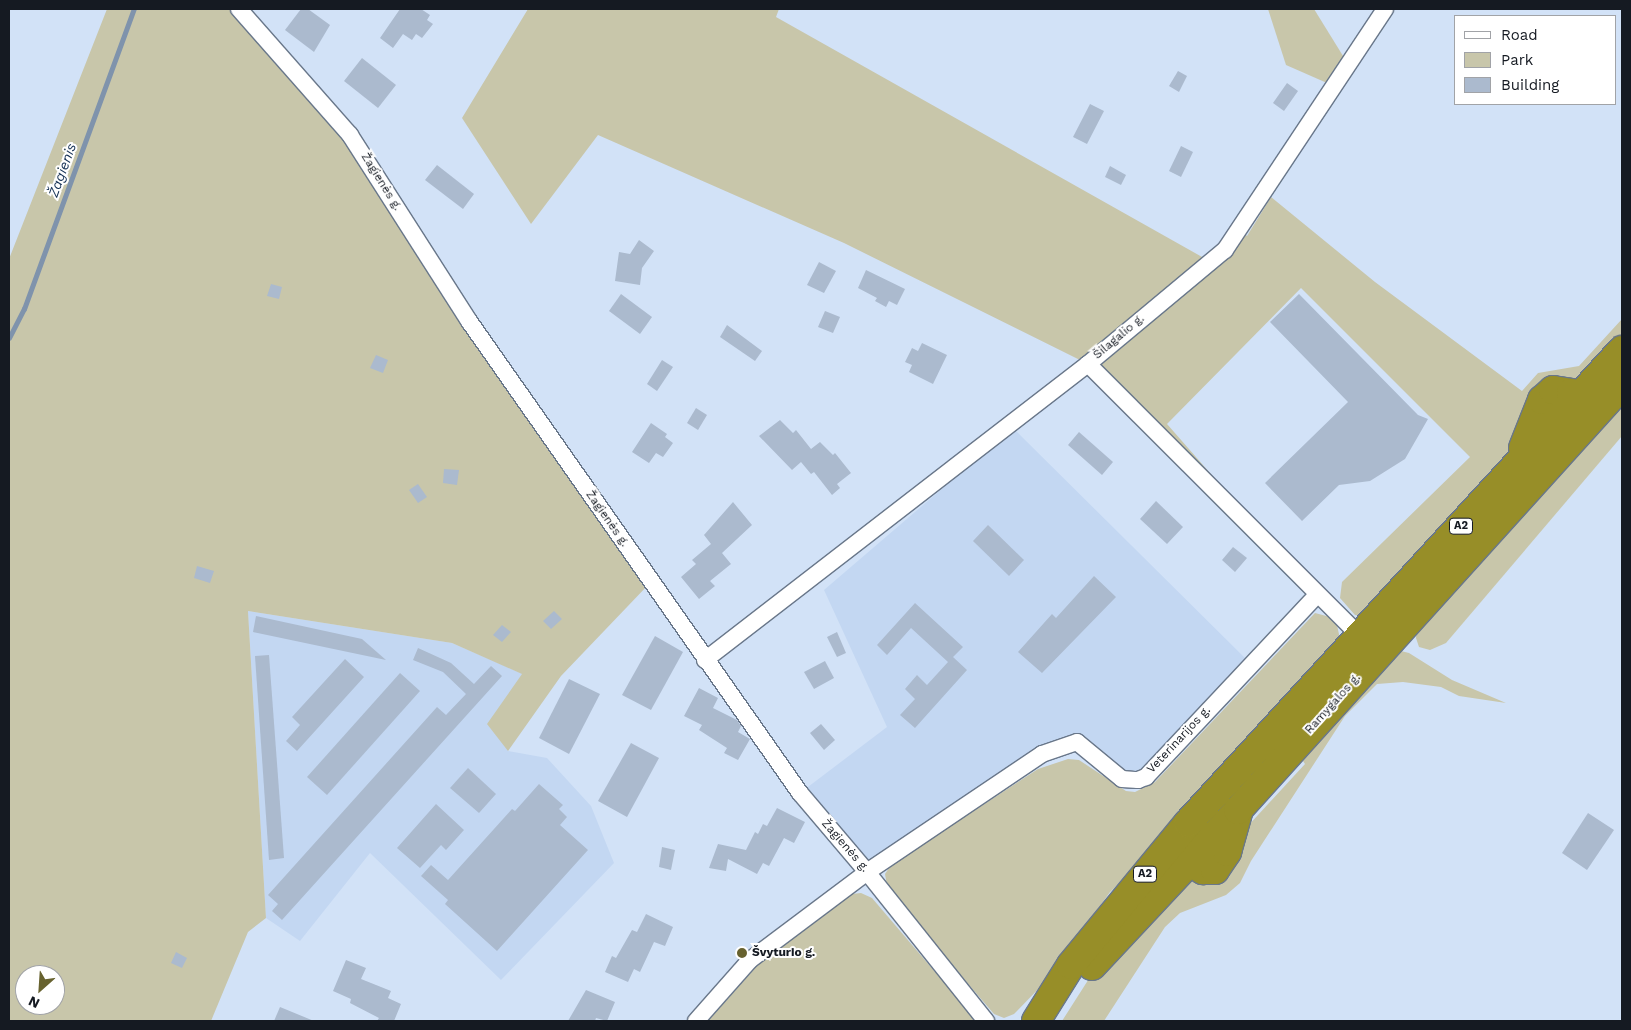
<!DOCTYPE html>
<meta charset="utf-8">
<style>
body{margin:0}
#map{position:relative;width:1631px;height:1030px;overflow:hidden;background:#d2e2f7;font-family:"Work Sans",sans-serif}
div>[style]{position:absolute}
[style*='--x']{left:calc(var(--x)*1px);top:calc(var(--y)*1px);width:calc(var(--w)*1px);rotate:calc(var(--a)*1deg)}
.built>*{inset:0;background:#c3d7f2}
.green>*{inset:0;background:#c8c6aa}
.stream>*{height:4.5px;margin:-2.25px;padding:0 2.25px;transform-origin:2.25px;border-radius:2.25px;background:#7f93ac}
.building>*{inset:0;background:#abbace}
.roads{filter:drop-shadow(1px 0 #69778a) drop-shadow(-1px 0 #69778a) drop-shadow(0 1px #69778a) drop-shadow(0 -1px #69778a)}
.street>*{height:16px;margin:-8px;padding:0 8px;transform-origin:8px;border-radius:8px;background:#fff}
.highway>*{height:28px;margin:-14px;padding:0 14px;transform-origin:14px;border-radius:14px;background:#978e28}
.dots>*{width:14px;height:14px;translate:-50% -50%;box-sizing:border-box;border:2px solid #fff;border-radius:50%}
span{translate:-50% -50%;white-space:nowrap;text-align:center;line-height:1.15;-webkit-text-stroke:4px #fff;paint-order:stroke}
.shield-label span{padding:1px 4px;background:#fff;border:1px solid;border-radius:4px;-webkit-text-stroke-width:0}
.shield-label{font-size:11px;color:#151a22;font-weight:700}
.street-label{font-size:12px;color:#151a22}
.poi-label{font-size:12px;color:#151a22;font-weight:700}
.left{translate:0 -50%;text-align:left}
.water-label{font-size:14px;color:#132f53;font-style:italic}
.frame{position:absolute;inset:0;border:10px solid #151a22;pointer-events:none}
.legend{position:absolute;left:1454px;top:15px;width:162px;height:90px;box-sizing:border-box;background:#fff;border:1px solid #a1a3a7;margin:0;padding:6px 9px;list-style:none;font-size:15px;color:#151a22}
.legend li{display:flex;align-items:center;gap:10px;height:25px}
.legend b{width:25px;border:1px solid #a1a3a7}
.north{position:absolute;left:15px;top:965px;width:50px;height:50px;box-sizing:border-box;background:#fff;border:1px solid #a1a3a7;border-radius:50%;rotate:206deg;font-size:14px;font-weight:700;line-height:20px;text-align:center;color:#151a22}
.north::after{content:'';display:block;margin:auto;width:18px;height:22px;background:#67622f;clip-path:polygon(50% 0,100% 100%,50% 72%,0 100%)}
</style>
<div id="map">
<div class="built">
<div style="clip-path:polygon(1013px 428px,1250px 663px,1138px 780px,1077px 743px,1042px 754px,867px 872px,800px 793px,887px 727px,824px 590px)"></div>
<div style="clip-path:polygon(248px 611px,452px 643px,523px 674px,508px 751px,547px 758px,591px 806px,614px 863px,501px 980px,370px 853px,300px 941px,266px 918px)"></div>
</div>
<div class="green">
<div style="clip-path:polygon(evenodd,107px 9px,236px 9px,357px 151px,649px 584px,561px 676px,508px 751px,487px 724px,522px 674px,452px 643px,248px 611px,266px 918px,248px 932px,211px 1021px,9px 1021px,9px 259px,107px 9px,25px 975px,55px 975px,55px 1005px,25px 1005px,25px 975px)"></div>
<div style="clip-path:polygon(528px 9px,779px 9px,776px 17px,1211px 262px,1241px 230px,1247px 236px,1271px 197px,1375px 282px,1522px 391px,1538px 373px,1579px 366px,1622px 319px,1622px 336px,1362px 616px,1355px 615px,1340px 598px,1342px 582px,1470px 457px,1301px 288px,1167px 424px,1317px 595px,1088px 364px,844px 243px,598px 135px,531px 224px,462px 118px)"></div>
<div style="clip-path:polygon(1268px 9px,1314px 9px,1348px 64px,1327px 83px,1286px 65px)"></div>
<div style="clip-path:polygon(1622px 399px,1622px 436px,1446px 643px,1430px 650px,1419px 647px,1416px 638px,1417px 628px)"></div>
<div style="clip-path:polygon(1315px 613px,1330px 617px,1337px 625px,1340px 639px,1160px 844px,1110px 892px,1047px 980px,1014px 1014px,1004px 1018px,994px 1014px,888px 891px,885px 874px,891px 865px,1038px 769px,1068px 759px,1079px 760px,1126px 791px,1135px 792px,1155px 782px)"></div>
<div style="clip-path:polygon(1401px 651px,1409px 653px,1452px 680px,1506px 703px,1459px 696px,1441px 687px,1403px 682px,1377px 684px,1345px 716px,1251px 861px,1240px 883px,1226px 895px,1180px 913px,1165px 927px,1104px 1021px,1062px 1021px,1092px 974px,1189px 880px,1217px 884px,1225px 879px,1233px 869px,1246px 828px,1305px 764px,1303px 761px,1345px 706px,1395px 653px)"></div>
<div style="clip-path:polygon(861px 893px,872px 898px,977px 1021px,708px 1021px,772px 949px,852px 894px)"></div>
</div>
<div class="stream">
<div style="--x:9;--y:338;--w:33;--a:-63"></div>
<div style="--x:24;--y:309;--w:320;--a:-69.9"></div>
</div>
<div class="building">
<div style="clip-path:polygon(301px 9px,308px 9px,330px 25px,314px 52px,285px 30px)"></div>
<div style="clip-path:polygon(400px 9px,421px 9px,430px 15px,427px 20px,433px 24px,422px 38px,416px 34px,412px 40px,403px 34px,393px 48px,380px 38px)"></div>
<div style="clip-path:polygon(362px 58px,396px 85px,378px 108px,344px 81px)"></div>
<div style="clip-path:polygon(1178px 71px,1187px 76px,1179px 92px,1169px 86px)"></div>
<div style="clip-path:polygon(1287px 83px,1298px 91px,1284px 111px,1273px 103px)"></div>
<div style="clip-path:polygon(1090px 104px,1104px 111px,1087px 144px,1073px 137px)"></div>
<div style="clip-path:polygon(1181px 146px,1193px 152px,1181px 177px,1169px 171px)"></div>
<div style="clip-path:polygon(437px 165px,474px 194px,463px 209px,425px 180px)"></div>
<div style="clip-path:polygon(1110px 166px,1126px 175px,1121px 185px,1105px 177px)"></div>
<div style="clip-path:polygon(639px 240px,654px 251px,642px 268px,640px 285px,615px 281px,619px 252px,630px 254px)"></div>
<div style="clip-path:polygon(819px 262px,836px 271px,824px 293px,807px 285px)"></div>
<div style="clip-path:polygon(866px 270px,905px 289px,897px 305px,889px 301px,886px 307px,875px 301px,877px 298px,858px 288px)"></div>
<div style="clip-path:polygon(271px 284px,282px 287px,279px 299px,267px 296px)"></div>
<div style="clip-path:polygon(621px 294px,652px 317px,640px 334px,609px 311px)"></div>
<div style="clip-path:polygon(1299px 294px,1418px 415px,1428px 419px,1405px 459px,1370px 481px,1339px 485px,1302px 521px,1265px 483px,1348px 402px,1270px 322px)"></div>
<div style="clip-path:polygon(825px 311px,840px 317px,833px 333px,818px 327px)"></div>
<div style="clip-path:polygon(727px 325px,762px 351px,755px 361px,720px 337px)"></div>
<div style="clip-path:polygon(922px 343px,947px 355px,933px 384px,909px 372px,912px 365px,905px 362px,912px 348px,918px 351px)"></div>
<div style="clip-path:polygon(376px 355px,388px 360px,383px 373px,370px 368px)"></div>
<div style="clip-path:polygon(662px 360px,673px 367px,657px 391px,647px 384px)"></div>
<div style="clip-path:polygon(696px 408px,707px 415px,698px 430px,687px 423px)"></div>
<div style="clip-path:polygon(780px 420px,793px 433px,796px 430px,811px 449px,820px 442px,833px 455px,835px 453px,851px 473px,837px 484px,840px 488px,832px 495px,814px 472px,811px 474px,801px 462px,792px 470px,759px 436px)"></div>
<div style="clip-path:polygon(651px 423px,667px 434px,665px 437px,673px 443px,663px 457px,656px 453px,649px 463px,632px 452px)"></div>
<div style="clip-path:polygon(1079px 432px,1113px 462px,1102px 475px,1068px 445px)"></div>
<div style="clip-path:polygon(444px 469px,459px 470px,457px 485px,443px 483px)"></div>
<div style="clip-path:polygon(418px 484px,427px 497px,418px 503px,409px 490px)"></div>
<div style="clip-path:polygon(1156px 501px,1183px 527px,1167px 544px,1140px 519px)"></div>
<div style="clip-path:polygon(733px 502px,752px 525px,722px 553px,731px 564px,710px 581px,715px 586px,699px 599px,681px 577px,696px 564px,692px 560px,711px 544px,704px 535px)"></div>
<div style="clip-path:polygon(988px 525px,1024px 560px,1009px 576px,973px 541px)"></div>
<div style="clip-path:polygon(1233px 547px,1247px 558px,1235px 572px,1222px 560px)"></div>
<div style="clip-path:polygon(197px 566px,214px 571px,210px 583px,194px 578px)"></div>
<div style="clip-path:polygon(1094px 576px,1116px 597px,1042px 673px,1018px 652px,1052px 614px,1056px 618px)"></div>
<div style="clip-path:polygon(915px 603px,963px 647px,953px 657px,967px 670px,915px 728px,900px 715px,915px 699px,905px 689px,917px 675px,927px 685px,948px 662px,911px 628px,887px 655px,877px 645px)"></div>
<div style="clip-path:polygon(554px 611px,562px 619px,551px 629px,543px 621px)"></div>
<div style="clip-path:polygon(256px 616px,362px 639px,386px 660px,253px 632px)"></div>
<div style="clip-path:polygon(502px 625px,511px 632px,502px 642px,493px 635px)"></div>
<div style="clip-path:polygon(837px 632px,846px 653px,837px 657px,827px 637px)"></div>
<div style="clip-path:polygon(655px 636px,683px 652px,651px 710px,622px 695px)"></div>
<div style="clip-path:polygon(418px 648px,451px 663px,474px 684px,491px 666px,502px 676px,282px 920px,272px 911px,278px 904px,268px 895px,437px 707px,446px 715px,466px 694px,443px 672px,413px 660px)"></div>
<div style="clip-path:polygon(269px 655px,284px 858px,269px 860px,255px 656px)"></div>
<div style="clip-path:polygon(345px 659px,364px 677px,297px 751px,286px 741px,300px 725px,292px 717px)"></div>
<div style="clip-path:polygon(825px 661px,834px 678px,814px 689px,804px 672px)"></div>
<div style="clip-path:polygon(400px 673px,420px 691px,327px 795px,307px 777px)"></div>
<div style="clip-path:polygon(569px 679px,600px 694px,569px 754px,539px 738px)"></div>
<div style="clip-path:polygon(699px 688px,718px 698px,713px 708px,737px 720px,741px 726px,738px 732px,750px 739px,738px 760px,724px 753px,727px 748px,699px 730px,702px 725px,684px 716px)"></div>
<div style="clip-path:polygon(821px 724px,835px 740px,824px 750px,810px 733px)"></div>
<div style="clip-path:polygon(631px 743px,659px 758px,627px 817px,598px 801px)"></div>
<div style="clip-path:polygon(468px 768px,496px 794px,479px 813px,450px 788px)"></div>
<div style="clip-path:polygon(539px 784px,563px 805px,559px 809px,567px 817px,560px 825px,588px 850px,497px 951px,445px 904px,448px 900px,421px 876px,431px 865px,448px 880px,512px 809px,515px 811px)"></div>
<div style="clip-path:polygon(436px 804px,464px 830px,446px 850px,441px 845px,420px 868px,397px 848px)"></div>
<div style="clip-path:polygon(777px 808px,805px 822px,794px 843px,784px 838px,769px 866px,763px 863px,757px 874px,728px 859px,726px 871px,709px 868px,718px 844px,746px 850px,755px 832px,758px 834px,763px 824px,767px 826px)"></div>
<div style="clip-path:polygon(1588px 813px,1614px 830px,1587px 870px,1562px 853px)"></div>
<div style="clip-path:polygon(662px 847px,675px 850px,671px 870px,659px 867px)"></div>
<div style="clip-path:polygon(646px 914px,673px 927px,665px 946px,654px 942px,640px 972px,634px 969px,628px 982px,605px 972px,612px 956px,616px 958px,632px 930px,637px 932px)"></div>
<div style="clip-path:polygon(176px 952px,187px 958px,182px 968px,171px 963px)"></div>
<div style="clip-path:polygon(346px 960px,366px 968px,361px 979px,391px 991px,388px 998px,401px 1004px,394px 1021px,377px 1021px,379px 1018px,350px 1003px,351px 999px,333px 991px)"></div>
<div style="clip-path:polygon(586px 990px,615px 1002px,607px 1021px,596px 1018px,595px 1021px,568px 1021px)"></div>
<div style="clip-path:polygon(280px 1007px,314px 1021px,274px 1021px)"></div>
</div>
<div class="roads">
<div class="street">
<div style="--x:239;--y:9;--w:168;--a:48.6"></div>
<div style="--x:350;--y:135;--w:221;--a:57.4"></div>
<div style="--x:469;--y:321;--w:576;--a:54.96"></div>
<div style="--x:800;--y:793;--w:104;--a:49.7"></div>
<div style="--x:867;--y:872;--w:191;--a:51.4"></div>
<div style="--x:1088;--y:364;--w:385;--a:45"></div>
<div style="--x:705;--y:660;--w:484;--a:-37.7"></div>
<div style="--x:1088;--y:364;--w:178;--a:-39.8"></div>
<div style="--x:1225;--y:250;--w:289;--a:-56.4"></div>
<div style="--x:696;--y:1021;--w:81;--a:-48.5"></div>
<div style="--x:750;--y:960;--w:146;--a:-36.9"></div>
<div style="--x:867;--y:872;--w:211;--a:-34"></div>
<div style="--x:1042;--y:754;--w:37;--a:-19"></div>
<div style="--x:1077;--y:742;--w:58;--a:39.4"></div>
<div style="--x:1122;--y:779;--w:16;--a:4"></div>
<div style="--x:1138;--y:780;--w:9;--a:-21"></div>
<div style="--x:1146;--y:777;--w:250;--a:-46.8"></div>
</div>
<div class="highway">
<div style="--x:1523;--y:448;--w:52;--a:-68.4"></div>
<div style="--x:1542;--y:400;--w:15;--a:-42"></div>
<div style="--x:1553;--y:390;--w:18;--a:9"></div>
<div style="--x:1571;--y:393;--w:16;--a:45"></div>
<div style="--x:1582;--y:404;--w:9;--a:96"></div>
<div style="--x:1186;--y:845;--w:16;--a:76"></div>
<div style="--x:1190;--y:861;--w:16;--a:35"></div>
<div style="--x:1203;--y:870;--w:12;--a:0"></div>
<div style="--x:1215;--y:870;--w:22;--a:-56"></div>
<div style="--x:1227;--y:852;--w:41;--a:-74.2"></div>
<div style="--x:1092;--y:966;--w:214;--a:-46.9"></div>
<div style="--x:1238;--y:810;--w:573;--a:-47.9"></div>
<div style="--x:1036;--y:1021;--w:66;--a:-58"></div>
<div style="--x:1071;--y:965;--w:184;--a:-50.5"></div>
<div style="--x:1188;--y:823;--w:642;--a:-47.46"></div>
</div>
</div>
<div class="dots">
<div style="left:742px;top:953px;background:#67622f"></div>
</div>
<div class="shield-label">
<span style="left:1461px;top:526px">A2</span>
<span style="left:1145px;top:874px">A2</span>
</div>
<div class="street-label">
<span style="left:381px;top:182px;rotate:58deg">Žagienės g.</span>
<span style="left:1119px;top:337px;rotate:-40deg">Šilagalio g.</span>
<span style="left:607px;top:519px;rotate:55deg">Žagienės g.</span>
<span style="left:1333px;top:704px;rotate:-48deg">Ramygalos g.</span>
<span style="left:1179px;top:740px;rotate:-47deg">Veterinarijos g.</span>
<span style="left:845px;top:846px;rotate:49deg">Žagienės g.</span>
</div>
<div class="poi-label">
<span class="left" style="left:752px;top:953px">Švyturio g.</span>
</div>
<div class="water-label">
<span style="left:62px;top:170px;rotate:-70deg">Žagienis</span>
</div>
<div class="frame"></div>
<ul class="legend">
<li><b style="height:6px;background:#fff"></b>Road</li>
<li><b style="height:14px;background:#c8c6aa"></b>Park</li>
<li><b style="height:14px;background:#abbace"></b>Building</li>
</ul>
<div class="north">N</div>
</div>
